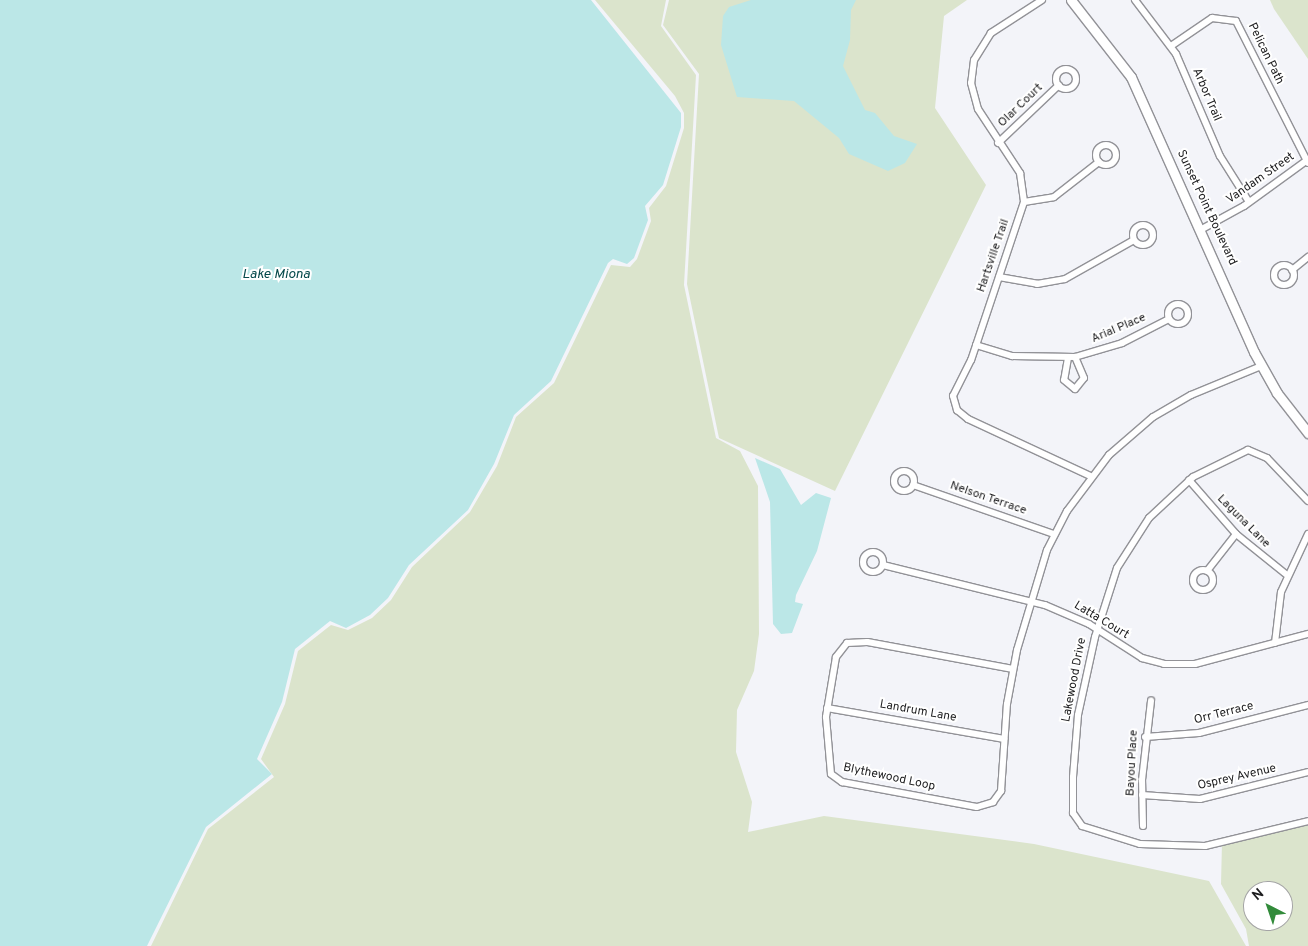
<!DOCTYPE html>
<style>
body{margin:0}
#map{position:relative;width:1308px;height:946px;overflow:hidden;background:#f3f4f9;font-family:Overpass,sans-serif}
div>[style]{position:absolute}
[style*='--x']{left:calc(var(--x)*1px);top:calc(var(--y)*1px);width:calc(var(--w)*1px);rotate:calc(var(--a)*1deg)}
.green>*{inset:0;background:#dbe4cc}
.water>*{inset:0;background:#bbe7e7}
.roads{filter:drop-shadow(1px 0 #929297) drop-shadow(-1px 0 #929297) drop-shadow(0 1px #929297) drop-shadow(0 -1px #929297)}
.street>*{height:6px;margin:-3px;padding:0 3px;transform-origin:3px;border-radius:3px;background:#fff}
.street>.ring{margin:-3px;padding:0;box-sizing:content-box;background:none;border:6px solid #fff;border-radius:50%}
.secondary>*{height:9px;margin:-4.5px;padding:0 4.5px;transform-origin:4.5px;border-radius:4.5px;background:#fff}
span{translate:-50% -50%;white-space:nowrap;text-align:center;line-height:1.15;-webkit-text-stroke:4px #fff;paint-order:stroke}
.street-label{font-size:12px;color:#1c1c1e}
.water-label{font-size:14px;color:#06494b;font-style:italic}
.north{position:absolute;left:1243px;top:881px;width:50px;height:50px;box-sizing:border-box;background:#fff;border:1px solid #a4a4a5;border-radius:50%;rotate:319deg;font-size:14px;font-weight:700;line-height:20px;text-align:center;color:#1c1c1e}
.north::after{content:'';display:block;margin:auto;width:18px;height:22px;background:#328b3a;clip-path:polygon(50% 0,100% 100%,50% 72%,0 100%)}
</style>
<div id="map">
<div class="green">
<div style="clip-path:polygon(595px 0,666px 0,661px 26px,696px 75px,684px 285px,716px 438px,740px 451px,758px 486px,759px 634px,754px 671px,737px 710px,736px 752px,752px 802px,748px 832px,824px 816px,1034px 844px,1209px 881px,1246px 946px,151px 946px,208px 829px,274px 777px,261px 759px,285px 704px,298px 651px,331px 625px,348px 630px,372px 618px,391px 600px,412px 567px,470px 512px,497px 466px,516px 417px,554px 383px,611px 265px,630px 267px,637px 259px,651px 221px,649px 208px,666px 186px,684px 128px,684px 113px,675px 96px)"></div>
<div style="clip-path:polygon(669px 0,967px 0,944px 16px,935px 108px,986px 185px,835px 491px,719px 438px,687px 284px,699px 74px,663px 25px)"></div>
<div style="clip-path:polygon(1270px 0,1308px 0,1308px 59px,1274px 9px)"></div>
<div style="clip-path:polygon(evenodd,1308px 820px,1308px 946px,1249px 946px,1246px 929px,1221px 884px,1222px 842px,1308px 820px,1253px 891px,1283px 891px,1283px 921px,1253px 921px,1253px 891px)"></div>
</div>
<div class="water">
<div style="clip-path:polygon(0 0,591px 0,681px 113px,681px 127px,663px 185px,645px 206px,648px 220px,634px 258px,627px 264px,613px 259px,608px 263px,551px 381px,514px 415px,494px 464px,468px 510px,409px 565px,388px 598px,370px 615px,346px 628px,330px 621px,295px 649px,282px 702px,257px 759px,272px 774px,206px 827px,147px 946px,0 946px)"></div>
<div style="clip-path:polygon(751px 0,856px 0,851px 10px,850px 40px,843px 66px,865px 110px,875px 113px,894px 136px,917px 144px,905px 163px,888px 171px,849px 154px,839px 138px,794px 101px,737px 97px,721px 45px,723px 16px,729px 7px)"></div>
<div style="clip-path:polygon(755px 458px,780px 469px,801px 505px,816px 493px,831px 498px,817px 551px,796px 595px,795px 602px,803px 604px,792px 633px,781px 634px,773px 624px,770px 502px)"></div>
</div>
<div class="roads">
<div class="street">
<div style="--x:1042;--y:0;--w:61;--a:147.1"></div>
<div style="--x:991;--y:33;--w:32;--a:122"></div>
<div style="--x:974;--y:60;--w:23;--a:97"></div>
<div style="--x:971;--y:83;--w:27;--a:75"></div>
<div style="--x:978;--y:109;--w:77;--a:56.7"></div>
<div style="--x:1020;--y:173;--w:29;--a:82"></div>
<div style="--x:1024;--y:202;--w:167;--a:108.5"></div>
<div style="--x:971;--y:360;--w:40;--a:116.6"></div>
<div style="--x:953;--y:396;--w:15;--a:74"></div>
<div style="--x:957;--y:410;--w:14;--a:39"></div>
<div style="--x:968;--y:419;--w:135;--a:25"></div>
<div style="--x:1135;--y:0;--w:68;--a:52.8"></div>
<div style="--x:1176;--y:54;--w:111;--a:66.7"></div>
<div style="--x:1220;--y:156;--w:54;--a:57.8"></div>
<div style="--x:1171;--y:46;--w:50;--a:-34.3"></div>
<div style="--x:1212;--y:18;--w:24;--a:7"></div>
<div style="--x:1236;--y:21;--w:159;--a:63.1"></div>
<div class="ring" style="left:1056px;top:69px;width:14px;height:14px"></div>
<div style="--x:998;--y:143;--w:84;--a:-43.6"></div>
<div class="ring" style="left:1096px;top:145px;width:14px;height:14px"></div>
<div style="--x:1024;--y:202;--w:30;--a:-9"></div>
<div style="--x:1054;--y:197;--w:57;--a:-37.9"></div>
<div class="ring" style="left:1133px;top:225px;width:14px;height:14px"></div>
<div style="--x:1202;--y:229;--w:48;--a:-28.7"></div>
<div style="--x:1244;--y:206;--w:77;--a:-36"></div>
<div class="ring" style="left:1274px;top:265px;width:14px;height:14px"></div>
<div style="--x:1292;--y:270;--w:21;--a:-39"></div>
<div style="--x:999;--y:277;--w:39;--a:10"></div>
<div style="--x:1037;--y:284;--w:28;--a:-10"></div>
<div style="--x:1065;--y:279;--w:79;--a:-29.5"></div>
<div class="ring" style="left:1168px;top:304px;width:14px;height:14px"></div>
<div style="--x:976;--y:345;--w:38;--a:17"></div>
<div style="--x:1012;--y:356;--w:63;--a:0.9"></div>
<div style="--x:1075;--y:357;--w:49;--a:-16.6"></div>
<div style="--x:1122;--y:343;--w:53;--a:-27.1"></div>
<div style="--x:1068;--y:358;--w:22;--a:100"></div>
<div style="--x:1064;--y:380;--w:14;--a:39"></div>
<div style="--x:1075;--y:389;--w:14;--a:-51"></div>
<div style="--x:1084;--y:378;--w:23;--a:-113"></div>
<div class="ring" style="left:894px;top:471px;width:14px;height:14px"></div>
<div style="--x:1189;--y:480;--w:72;--a:49"></div>
<div style="--x:1236;--y:534;--w:65;--a:38.8"></div>
<div style="--x:913;--y:485;--w:149;--a:19.2"></div>
<div style="--x:1308;--y:501;--w:59;--a:-133.6"></div>
<div style="--x:1267;--y:458;--w:21;--a:-157"></div>
<div style="--x:1248;--y:450;--w:61;--a:153.9"></div>
<div style="--x:1193;--y:477;--w:60;--a:137"></div>
<div style="--x:1149;--y:518;--w:59;--a:122.6"></div>
<div style="--x:1117;--y:568;--w:72;--a:107.7"></div>
<div style="--x:1095;--y:637;--w:80;--a:102.3"></div>
<div style="--x:1078;--y:715;--w:62;--a:94.6"></div>
<div style="--x:1073;--y:777;--w:36;--a:90"></div>
<div style="--x:1073;--y:813;--w:16;--a:55"></div>
<div style="--x:1082;--y:826;--w:61;--a:17.2"></div>
<div style="--x:1140;--y:844;--w:65;--a:1.8"></div>
<div style="--x:1205;--y:846;--w:106;--a:-13.6"></div>
<div class="ring" style="left:863px;top:552px;width:14px;height:14px"></div>
<div style="--x:883;--y:565;--w:167;--a:13.9"></div>
<div style="--x:1045;--y:605;--w:48;--a:23.4"></div>
<div style="--x:1089;--y:624;--w:63;--a:32.7"></div>
<div style="--x:1142;--y:658;--w:23;--a:15"></div>
<div style="--x:1164;--y:664;--w:31;--a:0"></div>
<div style="--x:1195;--y:664;--w:117;--a:-14.9"></div>
<div class="ring" style="left:1193px;top:570px;width:14px;height:14px"></div>
<div style="--x:1207;--y:571;--w:47;--a:-51.9"></div>
<div style="--x:1275;--y:643;--w:51;--a:-83.3"></div>
<div style="--x:1281;--y:592;--w:64;--a:-65"></div>
<div style="--x:1013;--y:669;--w:148;--a:-169.5"></div>
<div style="--x:867;--y:642;--w:20;--a:177"></div>
<div style="--x:847;--y:643;--w:18;--a:128"></div>
<div style="--x:836;--y:657;--w:61;--a:99.5"></div>
<div style="--x:826;--y:717;--w:57;--a:85"></div>
<div style="--x:831;--y:774;--w:14;--a:36"></div>
<div style="--x:842;--y:782;--w:137;--a:10.5"></div>
<div style="--x:977;--y:807;--w:17;--a:-17"></div>
<div style="--x:993;--y:802;--w:14;--a:-54"></div>
<div style="--x:1001;--y:791;--w:87;--a:-86.1"></div>
<div style="--x:1007;--y:704;--w:55;--a:-79.5"></div>
<div style="--x:1017;--y:650;--w:104;--a:-73.3"></div>
<div style="--x:1047;--y:550;--w:44;--a:-62.9"></div>
<div style="--x:1067;--y:511;--w:70;--a:-53.1"></div>
<div style="--x:1109;--y:455;--w:58;--a:-40.8"></div>
<div style="--x:1153;--y:417;--w:44;--a:-30.1"></div>
<div style="--x:1191;--y:395;--w:76;--a:-22.5"></div>
<div style="--x:827;--y:708;--w:180;--a:9.9"></div>
<div style="--x:1145;--y:737;--w:54;--a:-4.2"></div>
<div style="--x:1199;--y:733;--w:113;--a:-14.4"></div>
<div style="--x:1142;--y:795;--w:58;--a:3.9"></div>
<div style="--x:1200;--y:799;--w:111;--a:-14"></div>
<div style="--x:1143;--y:826;--w:46;--a:-91.2"></div>
<div style="--x:1142;--y:780;--w:80;--a:-83.5"></div>
</div>
<div class="secondary">
<div style="--x:1071;--y:0;--w:98;--a:52.1"></div>
<div style="--x:1131;--y:77;--w:301;--a:65.9"></div>
<div style="--x:1254;--y:352;--w:47;--a:60.7"></div>
<div style="--x:1277;--y:393;--w:51;--a:52.2"></div>
</div>
</div>
<div class="street-label">
<span style="left:1265px;top:54px;rotate:64deg">Pelican Path</span>
<span style="left:1206px;top:95px;rotate:67deg">Arbor Trail</span>
<span style="left:1021px;top:106px;rotate:-44deg">Olar Court</span>
<span style="left:1261px;top:179px;rotate:-35deg">Vandam Street</span>
<span style="left:1206px;top:208px;rotate:65deg">Sunset Point Boulevard</span>
<span style="left:994px;top:256px;rotate:-71deg">Hartsville Trail</span>
<span style="left:1119px;top:329px;rotate:-23deg">Arial Place</span>
<span style="left:988px;top:499px;rotate:19deg">Nelson Terrace</span>
<span style="left:1243px;top:522px;rotate:45deg">Laguna Lane</span>
<span style="left:1101px;top:621px;rotate:31deg">Latta Court</span>
<span style="left:1075px;top:680px;rotate:-79deg">Lakewood Drive</span>
<span style="left:918px;top:712px;rotate:10deg">Landrum Lane</span>
<span style="left:1224px;top:714px;rotate:-14deg">Orr Terrace</span>
<span style="left:1133px;top:763px;rotate:-87deg">Bayou Place</span>
<span style="left:889px;top:778px;rotate:12deg">Blythewood Loop</span>
<span style="left:1237px;top:778px;rotate:-13deg">Osprey Avenue</span>
</div>
<div class="water-label">
<span style="left:276px;top:275px">Lake Miona</span>
</div>
<div class="north">N</div>
</div>
